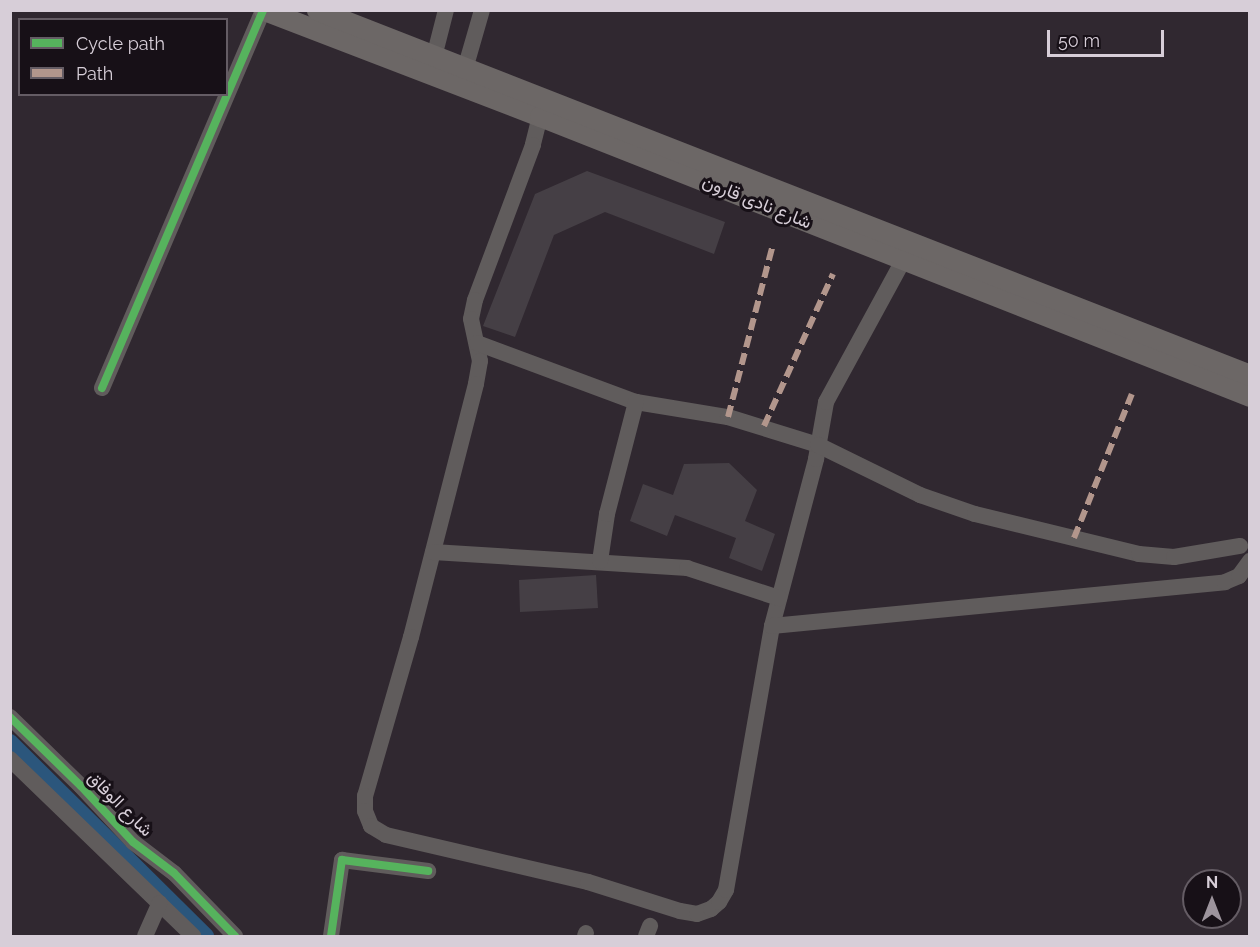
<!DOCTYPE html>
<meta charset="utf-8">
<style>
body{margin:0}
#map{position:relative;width:1260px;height:947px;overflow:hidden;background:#302830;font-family:Raleway,Vazirmatn,sans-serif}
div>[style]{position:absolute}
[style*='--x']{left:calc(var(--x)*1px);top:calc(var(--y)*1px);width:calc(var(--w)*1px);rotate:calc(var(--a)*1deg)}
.canal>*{height:16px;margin:-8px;padding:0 8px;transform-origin:8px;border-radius:8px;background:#2b567c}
.building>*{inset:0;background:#453f45}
.minor>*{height:16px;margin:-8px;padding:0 8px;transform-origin:8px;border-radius:8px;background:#605c5c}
.major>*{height:21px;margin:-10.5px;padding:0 10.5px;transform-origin:10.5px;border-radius:10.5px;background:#6c6766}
.quiet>*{height:6px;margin-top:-3px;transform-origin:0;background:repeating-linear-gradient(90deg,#b2968c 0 12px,transparent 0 18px)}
.cycleway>*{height:8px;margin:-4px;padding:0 4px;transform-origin:4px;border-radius:4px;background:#56b35d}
span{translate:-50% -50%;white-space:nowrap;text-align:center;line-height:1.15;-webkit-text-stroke:6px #171017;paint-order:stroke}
.street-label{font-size:18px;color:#d7ced8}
.frame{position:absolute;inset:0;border:12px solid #d7ced8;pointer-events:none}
.legend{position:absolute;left:18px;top:18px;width:210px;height:78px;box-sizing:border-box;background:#171017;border:2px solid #645c64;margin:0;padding:8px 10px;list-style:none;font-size:18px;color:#d7ced8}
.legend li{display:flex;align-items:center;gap:12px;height:30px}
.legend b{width:30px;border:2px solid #645c64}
.north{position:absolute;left:1182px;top:869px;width:60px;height:60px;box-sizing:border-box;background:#171017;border:2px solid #645c64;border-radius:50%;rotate:0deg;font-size:16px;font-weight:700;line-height:24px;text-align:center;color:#d7ced8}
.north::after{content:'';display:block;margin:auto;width:21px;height:27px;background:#9d949d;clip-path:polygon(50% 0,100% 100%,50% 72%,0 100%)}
.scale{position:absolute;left:1047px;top:30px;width:117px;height:27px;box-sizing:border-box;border:3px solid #d7ced8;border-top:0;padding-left:8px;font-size:18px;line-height:21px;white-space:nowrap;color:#d7ced8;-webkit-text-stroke:4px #171017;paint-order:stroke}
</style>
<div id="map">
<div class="canal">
<div style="--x:10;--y:742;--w:276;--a:44.7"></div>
</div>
<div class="building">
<div style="clip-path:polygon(587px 171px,725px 222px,714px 254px,605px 212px,554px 235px,515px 337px,483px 326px,535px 194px)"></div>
<div style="clip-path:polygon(729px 463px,757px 490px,745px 521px,775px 534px,762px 571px,729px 558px,736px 538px,675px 515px,667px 536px,630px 521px,643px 484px,673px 495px,684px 464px)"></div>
<div style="clip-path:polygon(596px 575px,598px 608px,520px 612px,519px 580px)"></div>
</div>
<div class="minor">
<div style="--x:434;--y:57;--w:49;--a:-75.7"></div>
<div style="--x:465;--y:69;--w:61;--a:-73.9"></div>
<div style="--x:540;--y:116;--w:30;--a:104"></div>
<div style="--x:533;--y:145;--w:165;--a:110.5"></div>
<div style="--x:475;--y:300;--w:19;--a:102"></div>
<div style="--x:471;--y:319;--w:43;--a:77.9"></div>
<div style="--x:480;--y:361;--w:23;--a:100"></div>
<div style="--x:476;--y:384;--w:261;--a:104.4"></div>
<div style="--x:411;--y:637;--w:166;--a:106.1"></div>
<div style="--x:365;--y:796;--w:15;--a:90"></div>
<div style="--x:365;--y:811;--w:16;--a:68"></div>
<div style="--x:371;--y:826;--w:17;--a:31"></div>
<div style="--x:386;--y:835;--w:207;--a:13.1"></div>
<div style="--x:588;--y:882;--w:96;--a:17.5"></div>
<div style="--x:680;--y:911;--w:17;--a:10"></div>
<div style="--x:697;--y:914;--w:15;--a:-20"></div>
<div style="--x:711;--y:909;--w:11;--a:-41"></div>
<div style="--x:719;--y:902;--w:14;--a:-60"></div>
<div style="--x:726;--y:890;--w:268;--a:-80.1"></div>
<div style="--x:772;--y:626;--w:173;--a:-75.2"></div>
<div style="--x:816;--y:459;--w:58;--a:-80"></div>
<div style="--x:826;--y:402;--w:161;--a:-61.4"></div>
<div style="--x:477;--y:343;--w:170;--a:20.4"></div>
<div style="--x:636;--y:402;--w:93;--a:9.3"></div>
<div style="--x:728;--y:417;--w:94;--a:17.3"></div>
<div style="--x:818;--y:445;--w:114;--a:26.1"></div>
<div style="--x:920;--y:495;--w:58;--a:19.1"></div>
<div style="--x:975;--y:514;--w:169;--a:13.7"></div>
<div style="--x:1139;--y:554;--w:35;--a:5"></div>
<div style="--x:1174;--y:557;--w:67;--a:-9.5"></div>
<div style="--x:102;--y:388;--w:411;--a:-66.9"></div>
<div style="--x:433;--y:552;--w:255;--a:3.6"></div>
<div style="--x:687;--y:568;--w:97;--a:18.1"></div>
<div style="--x:600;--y:561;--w:48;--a:-81.5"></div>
<div style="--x:607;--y:514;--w:116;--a:-75.5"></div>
<div style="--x:772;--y:626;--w:455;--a:-5.5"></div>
<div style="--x:1225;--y:582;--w:15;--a:-23"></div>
<div style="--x:1239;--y:576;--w:19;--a:-54"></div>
<div style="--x:10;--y:717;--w:99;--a:44.2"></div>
<div style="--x:81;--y:786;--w:76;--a:47.1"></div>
<div style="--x:133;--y:842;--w:51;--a:37.1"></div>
<div style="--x:174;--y:873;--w:88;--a:45.9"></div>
<div style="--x:10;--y:759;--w:255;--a:44"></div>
<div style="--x:145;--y:936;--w:36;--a:-66"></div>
<div style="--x:331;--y:936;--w:77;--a:-81.8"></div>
<div style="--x:342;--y:860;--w:87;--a:7.3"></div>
<div style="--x:585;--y:936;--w:3;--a:-72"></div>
<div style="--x:646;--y:936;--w:11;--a:-68"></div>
</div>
<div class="major">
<div style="--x:264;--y:10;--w:296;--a:21"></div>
<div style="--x:540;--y:116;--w:763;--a:21.52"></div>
<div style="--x:317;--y:10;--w:1002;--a:21.37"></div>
</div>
<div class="quiet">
<div style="--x:728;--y:417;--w:175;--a:-75.4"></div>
<div style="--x:764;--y:426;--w:167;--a:-65.6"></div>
<div style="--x:1074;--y:538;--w:155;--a:-68.1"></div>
</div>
<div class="cycleway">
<div style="--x:102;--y:388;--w:411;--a:-66.9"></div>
<div style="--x:10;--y:717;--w:99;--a:44.2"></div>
<div style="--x:81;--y:786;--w:76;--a:47.1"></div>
<div style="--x:133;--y:842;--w:51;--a:37.1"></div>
<div style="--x:174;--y:873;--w:88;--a:45.9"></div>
<div style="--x:331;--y:936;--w:77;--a:-81.8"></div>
<div style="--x:342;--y:860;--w:87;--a:7.3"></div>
</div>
<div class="street-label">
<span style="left:757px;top:202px;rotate:22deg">شارع نادى قارون</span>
<span style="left:120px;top:804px;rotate:45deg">شارع الوفاق</span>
</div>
<div class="frame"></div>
<ul class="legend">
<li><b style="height:8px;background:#56b35d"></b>Cycle path</li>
<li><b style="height:8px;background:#b2968c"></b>Path</li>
</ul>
<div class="north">N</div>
<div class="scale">50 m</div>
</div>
